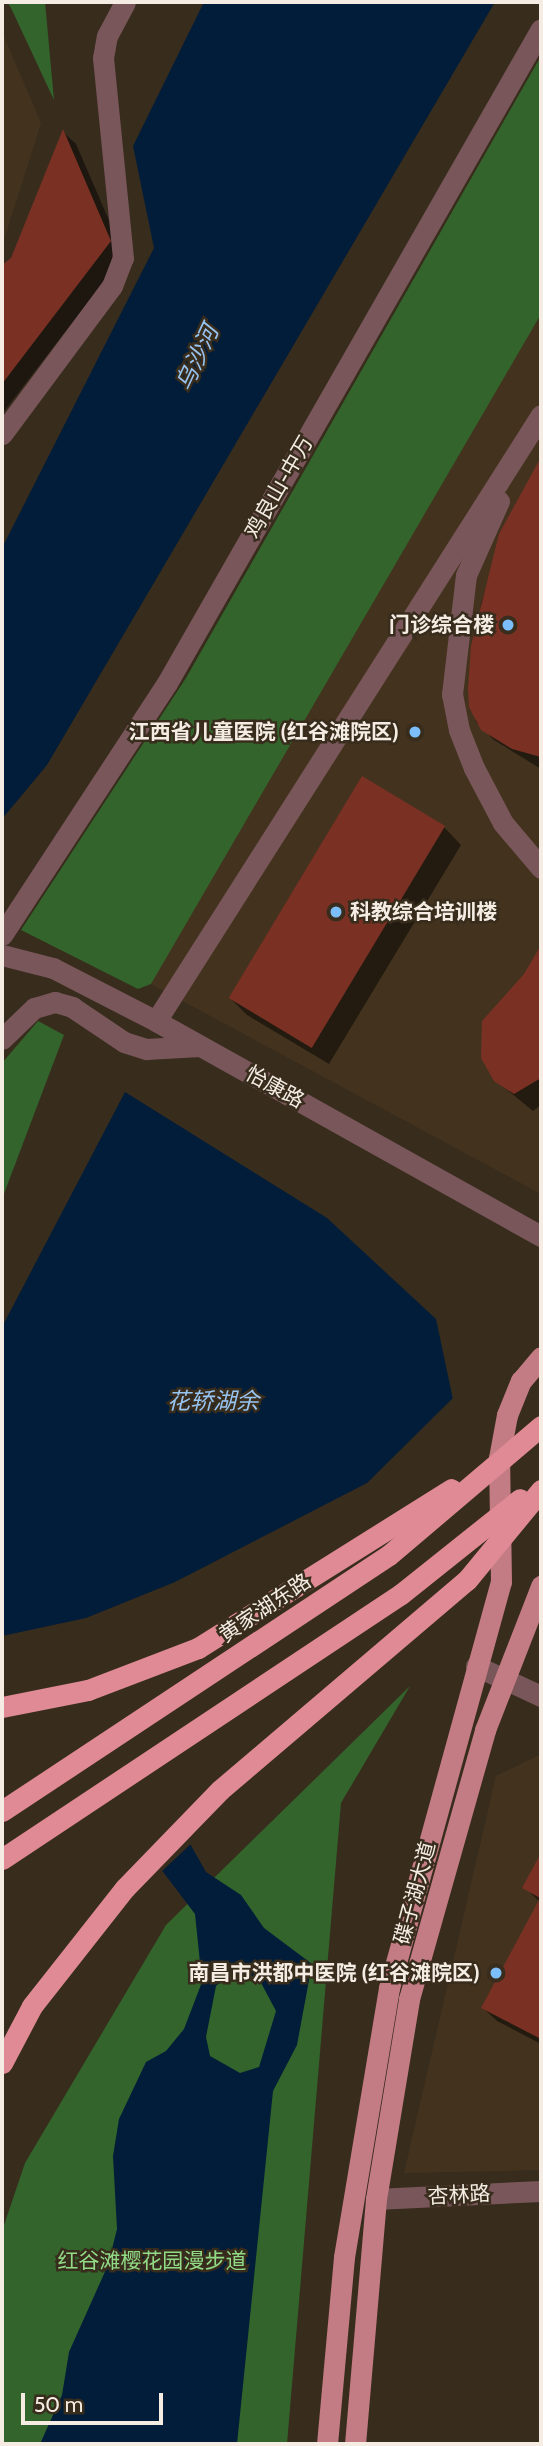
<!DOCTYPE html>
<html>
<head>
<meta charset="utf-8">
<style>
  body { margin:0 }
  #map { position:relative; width:543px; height:2446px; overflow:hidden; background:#382c1d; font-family:Cabin,"Noto Sans SC",sans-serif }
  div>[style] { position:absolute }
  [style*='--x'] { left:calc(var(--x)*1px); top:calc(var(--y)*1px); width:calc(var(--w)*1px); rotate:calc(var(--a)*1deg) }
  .built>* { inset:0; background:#43331e }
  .green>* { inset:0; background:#32642b }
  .water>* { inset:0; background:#011d39 }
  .pier>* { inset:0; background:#382c1d }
  .shadow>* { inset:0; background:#0007 }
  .building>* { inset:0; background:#7a3124; transform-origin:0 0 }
  .minor>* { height:21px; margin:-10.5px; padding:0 10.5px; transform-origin:10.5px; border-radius:10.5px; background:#79565a }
  .major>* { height:21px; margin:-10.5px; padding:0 10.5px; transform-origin:10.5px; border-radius:10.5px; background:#c37b84 }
  .highway-bridge>* { height:21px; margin:-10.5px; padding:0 10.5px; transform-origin:10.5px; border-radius:10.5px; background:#df8a94 }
  .dots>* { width:19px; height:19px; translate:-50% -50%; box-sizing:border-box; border:4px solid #382c1d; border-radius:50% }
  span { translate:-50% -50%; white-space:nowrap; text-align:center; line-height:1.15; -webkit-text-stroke:5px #382c1d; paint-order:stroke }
  .street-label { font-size:21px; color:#f5ede3 }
  .poi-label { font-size:21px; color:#f5ede3; font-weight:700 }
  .right { translate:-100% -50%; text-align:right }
  .left { translate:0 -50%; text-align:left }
  .park-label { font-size:21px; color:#91da86 }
  .water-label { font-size:23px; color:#98c4f2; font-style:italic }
  .frame { position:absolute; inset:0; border:4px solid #f5ede3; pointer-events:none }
  .scale { position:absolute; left:21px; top:2393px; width:142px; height:32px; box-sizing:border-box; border:4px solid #f5ede3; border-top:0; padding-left:9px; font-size:21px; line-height:24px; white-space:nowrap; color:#f5ede3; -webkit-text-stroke:5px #382c1d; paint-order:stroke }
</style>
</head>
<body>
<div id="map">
  <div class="built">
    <div style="clip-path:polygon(2px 32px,41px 123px,2px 246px)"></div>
    <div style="clip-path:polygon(541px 290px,541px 1194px,151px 984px,425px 479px)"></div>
    <div style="clip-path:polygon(541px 1754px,541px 2170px,404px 2173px,496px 1776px)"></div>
  </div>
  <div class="green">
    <div style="clip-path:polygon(7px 2px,45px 2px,54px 100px,11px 8px)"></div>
    <div style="clip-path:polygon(541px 56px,541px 314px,151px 984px,138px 989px,21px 930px,186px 678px)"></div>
    <div style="clip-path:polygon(38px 1021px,64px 1035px,2px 1199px,2px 1063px)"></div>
    <div style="clip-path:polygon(410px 1686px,341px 1803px,287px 2444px,2px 2444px,2px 2231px,25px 2163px,166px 1925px)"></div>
  </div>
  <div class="water">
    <div style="clip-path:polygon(204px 2px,495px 2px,47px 765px,2px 819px,2px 548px,154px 248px,133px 146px)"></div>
    <div style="clip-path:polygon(evenodd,125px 1092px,327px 1218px,436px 1319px,462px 1442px,151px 1775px,206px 1872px,241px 1895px,264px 1928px,312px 1964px,297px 2045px,273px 2091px,237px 2444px,40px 2444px,62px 2395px,69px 2352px,108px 2265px,117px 2229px,113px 2156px,119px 2119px,146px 2062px,166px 2051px,184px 2029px,202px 1982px,195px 1914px,117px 1811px,2px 1939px,2px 1327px,125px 1092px,234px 1970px,259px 1979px,276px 2011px,259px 2067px,240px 2073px,210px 2056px,206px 2037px,216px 1986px,234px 1970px)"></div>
  </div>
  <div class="pier">
    <div style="clip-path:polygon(456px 1395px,465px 1444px,155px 1776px,193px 1842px,160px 1873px,116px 1816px,2px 1943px,2px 1636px,86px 1618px,175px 1582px,367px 1483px)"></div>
  </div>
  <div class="shadow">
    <div style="clip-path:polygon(63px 132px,76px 144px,124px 255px,2px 414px,2px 267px,12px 259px)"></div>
    <div style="clip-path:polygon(541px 462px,541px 769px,494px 740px,476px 722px,470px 688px,481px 604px,501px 534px)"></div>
    <div style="clip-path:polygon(444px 827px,461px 845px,329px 1064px,247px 1015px,229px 997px)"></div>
    <div style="clip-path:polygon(541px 948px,541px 1105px,533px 1111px,495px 1080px,526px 975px)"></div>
    <div style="clip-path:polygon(541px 1857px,541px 2044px,497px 2021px,483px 2008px,540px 1902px,525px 1888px)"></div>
  </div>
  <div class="building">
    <div style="clip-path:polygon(63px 129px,111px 241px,2px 384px,2px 265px,11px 258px)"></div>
    <div style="clip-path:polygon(541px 457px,541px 757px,512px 749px,481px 730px,469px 707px,468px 688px,471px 646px,499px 534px)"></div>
    <div style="left:362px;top:776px;width:97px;height:259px;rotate:31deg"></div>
    <div style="clip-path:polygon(541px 945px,541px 1078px,514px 1094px,494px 1081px,481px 1058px,482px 1021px,524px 974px)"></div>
    <div style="clip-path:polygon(541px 1853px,541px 2039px,481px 2008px,540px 1898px,522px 1888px)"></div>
  </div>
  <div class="minor">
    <div style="--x:2;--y:434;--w:184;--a:-53.4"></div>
    <div style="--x:112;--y:286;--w:30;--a:-69"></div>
    <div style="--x:123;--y:258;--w:201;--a:-95.7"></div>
    <div style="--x:103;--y:58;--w:22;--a:-80"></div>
    <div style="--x:107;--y:36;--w:38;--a:-62"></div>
    <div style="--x:499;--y:501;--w:81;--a:114"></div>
    <div style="--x:466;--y:575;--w:120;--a:96.7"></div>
    <div style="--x:452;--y:694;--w:37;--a:79"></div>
    <div style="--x:459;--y:730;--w:41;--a:68.5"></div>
    <div style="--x:474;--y:768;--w:62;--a:62.2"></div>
    <div style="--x:503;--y:823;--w:59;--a:49.8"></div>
    <div style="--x:2;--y:935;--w:301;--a:-56.8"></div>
    <div style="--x:167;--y:683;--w:753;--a:-60.24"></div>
    <div style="--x:2;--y:955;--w:53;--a:14.3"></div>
    <div style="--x:53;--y:968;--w:116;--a:27.2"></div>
    <div style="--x:156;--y:1021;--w:441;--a:29.2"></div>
    <div style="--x:156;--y:1021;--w:718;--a:-57.57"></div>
    <div style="--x:2;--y:1039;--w:45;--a:-44.1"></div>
    <div style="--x:34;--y:1008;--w:22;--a:-16"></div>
    <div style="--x:55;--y:1002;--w:18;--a:16"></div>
    <div style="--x:72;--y:1007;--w:63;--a:33.9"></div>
    <div style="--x:124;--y:1042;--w:23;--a:18"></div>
    <div style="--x:146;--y:1049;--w:54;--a:-3.2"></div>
    <div style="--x:476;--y:1666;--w:72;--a:24.8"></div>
    <div style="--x:376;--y:2199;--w:165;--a:-2.8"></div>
  </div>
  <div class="major">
    <div style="--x:327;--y:2444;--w:188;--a:-84.8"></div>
    <div style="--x:344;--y:2257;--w:273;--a:-80.5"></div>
    <div style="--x:389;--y:1988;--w:421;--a:-74.6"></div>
    <div style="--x:501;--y:1582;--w:124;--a:-90.9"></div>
    <div style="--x:499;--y:1458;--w:44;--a:-79.5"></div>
    <div style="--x:507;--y:1415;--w:37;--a:-68"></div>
    <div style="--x:521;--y:1381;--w:31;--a:-50"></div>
    <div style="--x:355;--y:2444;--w:246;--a:-85.1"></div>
    <div style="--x:376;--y:2199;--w:203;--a:-80.6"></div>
    <div style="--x:409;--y:1999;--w:280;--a:-74.2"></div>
    <div style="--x:485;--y:1730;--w:155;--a:-68.7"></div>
  </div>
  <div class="highway-bridge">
    <div style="--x:2;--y:1707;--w:88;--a:-11.2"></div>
    <div style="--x:88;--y:1690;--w:118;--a:-20.9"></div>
    <div style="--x:198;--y:1648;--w:299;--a:-32.1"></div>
    <div style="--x:2;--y:1811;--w:464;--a:-33.5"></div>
    <div style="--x:389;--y:1555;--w:199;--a:-40.3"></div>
    <div style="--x:2;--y:1859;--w:479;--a:-33.6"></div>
    <div style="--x:401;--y:1594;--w:152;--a:-38.6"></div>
    <div style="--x:2;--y:2063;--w:64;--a:-62.2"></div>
    <div style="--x:32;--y:2006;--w:150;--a:-51.8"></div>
    <div style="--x:125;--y:1888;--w:136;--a:-45.9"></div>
    <div style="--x:220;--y:1790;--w:324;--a:-40.4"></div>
    <div style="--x:467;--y:1580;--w:117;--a:-50.6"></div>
  </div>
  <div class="dots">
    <div style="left:508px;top:625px;background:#7cbef9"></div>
    <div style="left:415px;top:732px;background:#7cbef9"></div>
    <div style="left:336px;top:912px;background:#7cbef9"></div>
    <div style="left:496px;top:1973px;background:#7cbef9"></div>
  </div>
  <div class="street-label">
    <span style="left:279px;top:487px;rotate:-60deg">鸡良山-中万</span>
    <span style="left:275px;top:1087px;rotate:29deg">怡康路</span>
    <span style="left:265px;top:1608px;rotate:-34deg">黄家湖东路</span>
    <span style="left:415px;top:1893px;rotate:-75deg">碟子湖大道</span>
    <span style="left:459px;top:2195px;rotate:-3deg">杏林路</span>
  </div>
  <div class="poi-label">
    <span class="right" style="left:494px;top:625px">门诊综合楼</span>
    <span class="right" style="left:399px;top:732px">江西省儿童医院 (红谷滩院区)</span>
    <span class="left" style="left:350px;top:912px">科教综合培训楼</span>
    <span class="right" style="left:480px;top:1973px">南昌市洪都中医院 (红谷滩院区)</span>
  </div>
  <div class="park-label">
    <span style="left:152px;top:2261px">红谷滩樱花园漫步道</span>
  </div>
  <div class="water-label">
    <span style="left:197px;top:358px;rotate:-65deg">乌沙河</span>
    <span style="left:213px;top:1401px">花轿湖余</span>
  </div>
  <div class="frame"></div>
  <div class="scale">50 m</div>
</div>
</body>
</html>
